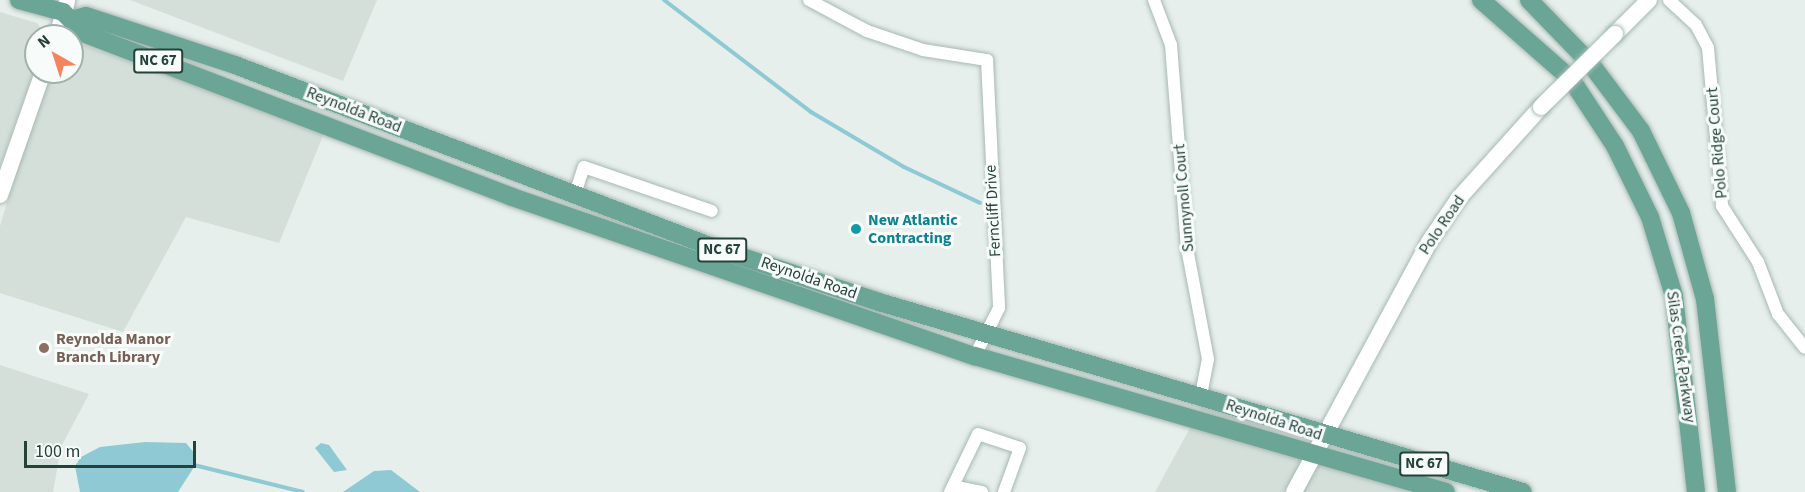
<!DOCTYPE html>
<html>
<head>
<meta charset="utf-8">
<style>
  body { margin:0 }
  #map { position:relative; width:1805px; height:492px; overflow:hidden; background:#e6efeb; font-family:"Source Sans 3",sans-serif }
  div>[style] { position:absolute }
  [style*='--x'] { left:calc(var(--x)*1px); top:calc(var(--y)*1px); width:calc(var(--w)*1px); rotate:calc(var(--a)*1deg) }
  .built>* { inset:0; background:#d4dfda }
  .water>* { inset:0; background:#8ec9d4 }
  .stream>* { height:4px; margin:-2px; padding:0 2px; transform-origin:2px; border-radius:2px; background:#8ec9d4 }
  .roads { filter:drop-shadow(0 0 2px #a8b8b2) drop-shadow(0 0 2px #a8b8b2) }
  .street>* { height:12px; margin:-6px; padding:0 6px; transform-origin:6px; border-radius:6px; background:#fff }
  .secondary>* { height:16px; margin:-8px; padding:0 8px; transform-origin:8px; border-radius:8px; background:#fff }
  .primary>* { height:18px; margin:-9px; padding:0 9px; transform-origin:9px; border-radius:9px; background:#6aa596 }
  .bridges { filter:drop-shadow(0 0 2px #a4bbb3) drop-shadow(0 0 2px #a4bbb3) }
  .secondary-bridge>* { height:16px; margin:-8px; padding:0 8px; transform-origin:8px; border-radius:8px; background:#fff }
  .dots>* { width:16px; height:16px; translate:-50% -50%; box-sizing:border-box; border:3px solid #f7fbf9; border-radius:50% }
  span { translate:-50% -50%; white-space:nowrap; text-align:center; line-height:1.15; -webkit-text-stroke:6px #f7fbf9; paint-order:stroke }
  .shield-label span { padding:2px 4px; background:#f7fbf9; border:2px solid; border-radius:4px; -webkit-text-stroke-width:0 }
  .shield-label { font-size:15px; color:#24423a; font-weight:700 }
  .street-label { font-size:16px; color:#24423a }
  .culture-label { font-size:16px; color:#0d838f; font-weight:700 }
  .left { translate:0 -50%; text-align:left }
  .education-label { font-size:16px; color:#785e54; font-weight:700 }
  .north { position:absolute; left:24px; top:24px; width:60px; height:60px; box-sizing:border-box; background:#f7fbf9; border:2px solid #a3b1ad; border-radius:50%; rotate:321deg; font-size:16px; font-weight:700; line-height:24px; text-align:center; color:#24423a }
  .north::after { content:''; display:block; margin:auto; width:21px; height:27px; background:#f4845f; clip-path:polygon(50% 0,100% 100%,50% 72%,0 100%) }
  .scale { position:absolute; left:24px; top:441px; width:172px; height:27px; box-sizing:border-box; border:3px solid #24423a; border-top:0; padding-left:8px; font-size:18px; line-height:21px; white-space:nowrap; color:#24423a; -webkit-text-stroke:4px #f7fbf9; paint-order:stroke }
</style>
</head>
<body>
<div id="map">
  <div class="built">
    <div style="clip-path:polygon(130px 0,377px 0,343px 81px)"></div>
    <div style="clip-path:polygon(0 12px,37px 23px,46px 36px,36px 36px,36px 66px,0 166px)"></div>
    <div style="clip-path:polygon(72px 41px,325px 131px,279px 243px,186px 217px,123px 332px,0 293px,0 226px,46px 72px,72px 72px)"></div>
    <div style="clip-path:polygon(0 365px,89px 394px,61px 447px,53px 492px,0 492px)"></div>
    <div style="clip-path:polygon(1202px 406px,1239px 413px,1315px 452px,1446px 492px,1155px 492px)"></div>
  </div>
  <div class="water">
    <div style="clip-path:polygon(145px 442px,186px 443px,195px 454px,196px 464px,178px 492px,80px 492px,75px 466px,81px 457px,100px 447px)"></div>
    <div style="clip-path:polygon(321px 443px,329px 445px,347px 470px,334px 472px,315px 448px)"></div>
    <div style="clip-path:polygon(391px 470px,420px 492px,343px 492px,374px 471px)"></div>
  </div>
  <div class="stream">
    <div style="--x:664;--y:0;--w:185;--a:37.3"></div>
    <div style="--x:811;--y:112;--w:108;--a:30.6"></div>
    <div style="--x:904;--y:167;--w:84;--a:25.3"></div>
    <div style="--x:194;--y:465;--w:112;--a:13.9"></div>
  </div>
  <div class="roads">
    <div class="street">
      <div style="--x:809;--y:0;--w:66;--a:28.1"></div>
      <div style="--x:867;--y:31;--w:59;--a:18.7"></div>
      <div style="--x:923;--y:50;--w:65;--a:8.9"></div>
      <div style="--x:987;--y:60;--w:248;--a:87.2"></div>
      <div style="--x:999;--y:308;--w:54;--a:116.6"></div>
      <div style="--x:1154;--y:0;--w:48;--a:69.3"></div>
      <div style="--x:1171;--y:45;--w:204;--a:85.5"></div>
      <div style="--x:1187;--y:248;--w:113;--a:79.3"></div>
      <div style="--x:1208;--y:359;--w:38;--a:101"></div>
      <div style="--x:1669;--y:0;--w:37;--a:43"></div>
      <div style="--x:1696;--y:25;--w:26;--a:62"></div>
      <div style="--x:1708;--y:48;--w:159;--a:84.9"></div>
      <div style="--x:1722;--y:206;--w:67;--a:57.3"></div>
      <div style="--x:1758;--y:262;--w:56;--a:69"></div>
      <div style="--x:1778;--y:314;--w:43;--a:51.5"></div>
      <div style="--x:575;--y:194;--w:28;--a:-72"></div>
      <div style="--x:584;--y:167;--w:135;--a:19"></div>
      <div style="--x:953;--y:486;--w:30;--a:12"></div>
      <div style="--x:950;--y:492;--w:64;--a:-64.2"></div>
      <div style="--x:978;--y:434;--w:44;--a:18.4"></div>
      <div style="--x:1020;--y:448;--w:47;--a:110"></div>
    </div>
    <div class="secondary">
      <div style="--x:1615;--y:34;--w:48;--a:-45"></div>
      <div style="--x:57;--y:36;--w:37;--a:-74"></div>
      <div style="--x:0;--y:195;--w:130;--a:-70.7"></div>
      <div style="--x:1294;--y:492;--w:284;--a:-61.6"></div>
      <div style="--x:1429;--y:242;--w:53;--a:-55.7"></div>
      <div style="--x:1459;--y:198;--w:122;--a:-48"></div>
    </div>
    <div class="primary">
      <div style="--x:19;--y:0;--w:46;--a:15.3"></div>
      <div style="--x:63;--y:12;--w:29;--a:46"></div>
      <div style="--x:83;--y:33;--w:459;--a:20.9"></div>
      <div style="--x:512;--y:197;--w:490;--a:19"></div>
      <div style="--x:975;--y:356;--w:490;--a:16.1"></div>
      <div style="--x:1481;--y:0;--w:120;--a:41.3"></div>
      <div style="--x:1571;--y:79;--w:80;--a:56.7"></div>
      <div style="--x:1615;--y:146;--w:79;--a:63.8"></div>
      <div style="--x:1650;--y:217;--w:83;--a:73.1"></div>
      <div style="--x:1674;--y:296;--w:197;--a:83.6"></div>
      <div style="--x:1529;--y:0;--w:88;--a:45.9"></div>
      <div style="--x:1590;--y:63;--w:85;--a:53.1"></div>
      <div style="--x:1641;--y:131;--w:91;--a:64"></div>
      <div style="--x:1681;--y:213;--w:89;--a:74.4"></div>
      <div style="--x:1705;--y:299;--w:194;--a:83.5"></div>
      <div style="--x:75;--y:19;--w:11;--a:-15"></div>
      <div style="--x:86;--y:16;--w:157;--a:18.2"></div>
      <div style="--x:235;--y:65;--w:514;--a:20.87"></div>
      <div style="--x:715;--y:248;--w:173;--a:18.2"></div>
      <div style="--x:879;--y:302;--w:671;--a:16.44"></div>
    </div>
  </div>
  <div class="bridges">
    <div class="secondary-bridge">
      <div style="--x:1541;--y:107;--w:104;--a:-44.6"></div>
    </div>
  </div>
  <div class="dots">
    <div style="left:856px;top:229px;background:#0f9aa8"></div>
    <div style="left:44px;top:348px;background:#8d6e63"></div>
  </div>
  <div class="shield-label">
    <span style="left:158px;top:61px">NC 67</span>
    <span style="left:722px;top:250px">NC 67</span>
    <span style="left:1424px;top:464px">NC 67</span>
  </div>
  <div class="street-label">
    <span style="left:354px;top:110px;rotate:21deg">Reynolda Road</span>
    <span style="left:1717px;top:143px;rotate:-95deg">Polo Ridge Court</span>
    <span style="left:1184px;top:198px;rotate:-95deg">Sunnynoll Court</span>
    <span style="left:993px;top:211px;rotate:-93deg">Ferncliff Drive</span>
    <span style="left:1442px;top:225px;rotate:-56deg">Polo Road</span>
    <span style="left:809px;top:278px;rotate:19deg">Reynolda Road</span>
    <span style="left:1681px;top:357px;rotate:82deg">Silas Creek Parkway</span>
    <span style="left:1274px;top:420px;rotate:18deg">Reynolda Road</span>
  </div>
  <div class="culture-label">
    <span class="left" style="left:868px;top:229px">New Atlantic<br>Contracting</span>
  </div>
  <div class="education-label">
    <span class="left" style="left:56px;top:348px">Reynolda Manor<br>Branch Library</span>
  </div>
  <div class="north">N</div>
  <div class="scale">100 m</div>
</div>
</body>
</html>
